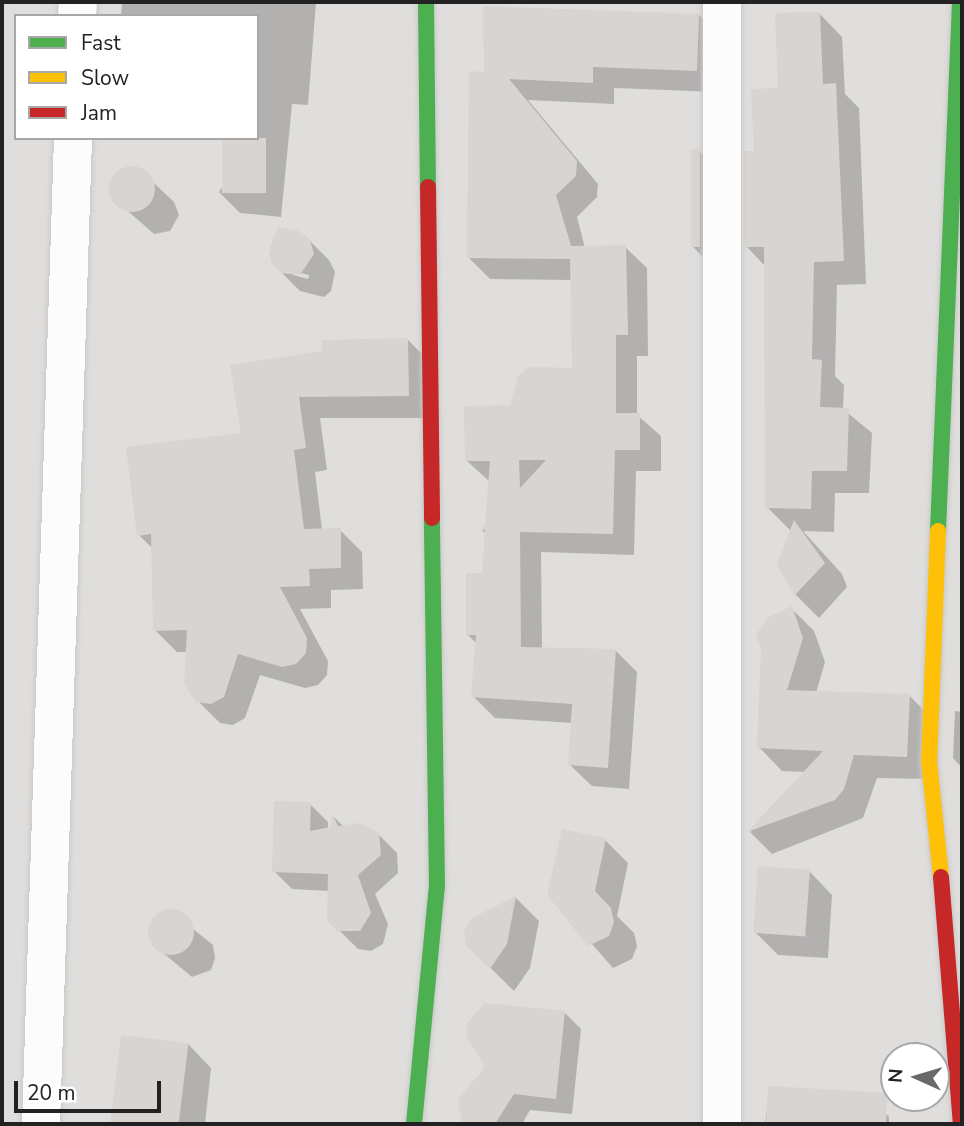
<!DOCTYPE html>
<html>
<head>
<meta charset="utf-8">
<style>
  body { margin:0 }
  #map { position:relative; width:964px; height:1126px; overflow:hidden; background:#f0eeeb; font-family:"Nunito Sans",sans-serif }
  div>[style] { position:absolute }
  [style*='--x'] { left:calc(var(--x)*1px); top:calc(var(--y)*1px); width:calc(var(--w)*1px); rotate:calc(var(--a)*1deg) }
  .residential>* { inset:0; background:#dfdedc }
  .shadow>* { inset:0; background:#0003 }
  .building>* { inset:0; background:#d7d4d2; transform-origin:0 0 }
  .round { border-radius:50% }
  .roads { filter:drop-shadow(0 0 2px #c9c8c7) drop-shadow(0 0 2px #c9c8c7) }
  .street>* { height:38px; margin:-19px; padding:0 19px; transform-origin:19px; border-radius:19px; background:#fdfcfc }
  .fast>* { height:16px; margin:-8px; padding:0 8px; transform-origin:8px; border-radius:8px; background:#4caf50 }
  .slow>* { height:16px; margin:-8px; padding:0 8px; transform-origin:8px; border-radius:8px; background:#ffc107 }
  .jam>* { height:16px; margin:-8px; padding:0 8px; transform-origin:8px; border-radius:8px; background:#c62828 }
  span { translate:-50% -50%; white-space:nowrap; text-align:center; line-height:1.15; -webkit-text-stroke:5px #fff; paint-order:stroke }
  .frame { position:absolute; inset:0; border:4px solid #222; pointer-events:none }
  .legend { position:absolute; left:14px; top:14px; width:245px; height:126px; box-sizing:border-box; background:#fff; border:2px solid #a7a7a7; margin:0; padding:9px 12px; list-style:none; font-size:21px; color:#222 }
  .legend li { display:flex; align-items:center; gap:14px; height:35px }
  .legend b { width:35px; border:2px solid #a7a7a7 }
  .north { position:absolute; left:880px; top:1042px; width:70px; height:70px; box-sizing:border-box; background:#fff; border:2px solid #a7a7a7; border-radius:50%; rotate:274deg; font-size:19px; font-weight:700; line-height:28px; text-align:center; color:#222 }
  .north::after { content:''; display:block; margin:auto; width:24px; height:32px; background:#6a6968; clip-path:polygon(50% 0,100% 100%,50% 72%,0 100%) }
  .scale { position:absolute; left:14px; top:1081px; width:147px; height:32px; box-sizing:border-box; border:4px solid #222; border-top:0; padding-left:9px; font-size:21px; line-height:24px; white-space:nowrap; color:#222; -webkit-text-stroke:5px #fff; paint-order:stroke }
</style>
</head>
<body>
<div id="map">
  <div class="residential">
    <div style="clip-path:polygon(evenodd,2px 2px,962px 2px,962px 1124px,2px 1124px,2px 2px,16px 16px,257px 16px,257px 138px,16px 138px,16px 16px,2px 2px,894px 1056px,936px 1056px,936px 1098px,894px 1098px,894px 1056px)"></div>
  </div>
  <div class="shadow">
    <div style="clip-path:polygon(122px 2px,316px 2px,308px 105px,292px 104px,281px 217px,240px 213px,219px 192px,257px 138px,257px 16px,121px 16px)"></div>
    <div style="clip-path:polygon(819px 13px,842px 37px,845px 94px,859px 108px,866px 284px,837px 285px,835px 376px,844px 385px,843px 409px,872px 433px,869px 493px,835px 493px,834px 532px,803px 531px,842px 574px,847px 587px,819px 618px,796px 595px,779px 563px,791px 531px,767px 507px,766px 267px,746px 246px,756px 153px,780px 90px)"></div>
    <div style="clip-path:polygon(699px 15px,720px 37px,718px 92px,614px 88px,614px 104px,528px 100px,598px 184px,597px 197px,577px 217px,585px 248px,625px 247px,647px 268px,648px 356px,637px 356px,637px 415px,661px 436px,661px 471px,636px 471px,634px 555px,541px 552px,542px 649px,616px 651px,637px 672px,629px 789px,592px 786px,570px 765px,573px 723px,495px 718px,473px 696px,477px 644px,468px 635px,483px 574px,486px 534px,482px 530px,487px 525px,490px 482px,467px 461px,511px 407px,574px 369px,572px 280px,490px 279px,469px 258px,486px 74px)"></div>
    <div style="clip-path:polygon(699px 151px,723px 174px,715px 269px,692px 246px)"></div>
    <div style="clip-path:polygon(125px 169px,139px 169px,174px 202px,179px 215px,170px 231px,154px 234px,113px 198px,111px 184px)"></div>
    <div style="clip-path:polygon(evenodd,279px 229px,305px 236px,329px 260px,335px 272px,331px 291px,324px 297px,300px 291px,276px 267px,270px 255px,279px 229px,293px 271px,309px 275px,308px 279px,293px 275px,293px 271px)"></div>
    <div style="clip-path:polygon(408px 340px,430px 362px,430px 418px,320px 418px,327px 470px,315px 472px,322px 530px,340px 530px,362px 552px,363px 589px,331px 590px,331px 608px,300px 609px,328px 661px,327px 675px,318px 685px,305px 688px,260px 675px,245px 718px,233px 725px,220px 723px,198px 701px,188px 652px,177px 652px,155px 630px,153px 549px,139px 535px,243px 434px,232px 366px)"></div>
    <div style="clip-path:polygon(791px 608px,814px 631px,825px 662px,816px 693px,909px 695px,932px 719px,930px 779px,877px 778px,863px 818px,772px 854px,750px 832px,806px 772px,782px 771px,759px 747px)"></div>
    <div style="clip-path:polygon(955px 711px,962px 712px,962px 768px,953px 758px)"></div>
    <div style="clip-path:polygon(310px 804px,328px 822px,328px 830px,333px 829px,334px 817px,344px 827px,378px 834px,397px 853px,398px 873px,375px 894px,388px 924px,383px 944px,371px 951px,358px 949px,339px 930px,329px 891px,292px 889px,274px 871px)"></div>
    <div style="clip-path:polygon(605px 840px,628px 863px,617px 916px,634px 933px,637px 946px,632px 959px,613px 968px,549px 895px)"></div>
    <div style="clip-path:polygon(809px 871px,832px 895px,828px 958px,778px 955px,755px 932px)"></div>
    <div style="clip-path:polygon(516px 898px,539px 921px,530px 968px,514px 991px,467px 945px,474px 919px)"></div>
    <div style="clip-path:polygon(171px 911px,213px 945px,215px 958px,211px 970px,192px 977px,156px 947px,150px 927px,158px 915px)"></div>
    <div style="clip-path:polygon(564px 1012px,581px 1029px,572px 1114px,530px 1110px,522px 1124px,467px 1124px,461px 1114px)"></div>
    <div style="clip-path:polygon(122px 1037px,188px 1044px,211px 1068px,205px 1124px,112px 1124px)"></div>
    <div style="clip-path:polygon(770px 1088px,866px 1093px,889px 1117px,889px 1124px,765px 1124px)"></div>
  </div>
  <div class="building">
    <div style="clip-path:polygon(evenodd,483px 6px,699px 14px,697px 71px,593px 67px,593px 83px,509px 79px,577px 161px,576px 176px,556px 195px,571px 246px,626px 245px,628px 335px,616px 335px,616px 413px,640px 413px,640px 450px,615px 450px,613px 534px,520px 532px,521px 647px,616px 649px,608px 768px,568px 765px,572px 704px,471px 697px,476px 635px,466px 635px,466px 573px,482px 573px,485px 530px,480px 530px,485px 525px,490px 461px,465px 461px,464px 406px,510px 405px,518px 376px,529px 367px,572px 368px,570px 259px,467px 258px,469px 71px,484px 72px,483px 6px,519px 460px,546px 460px,520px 488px,519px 460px)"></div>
    <div style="clip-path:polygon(820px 12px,823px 84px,836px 83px,844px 261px,814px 262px,812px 359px,822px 360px,820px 407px,849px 408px,847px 471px,812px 471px,811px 509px,765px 508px,764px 247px,744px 247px,744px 151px,754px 151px,751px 89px,778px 88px,775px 13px)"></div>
    <div style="left:222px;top:138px;width:44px;height:55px"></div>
    <div style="left:691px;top:149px;width:9px;height:98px"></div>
    <div class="round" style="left:109px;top:166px;width:46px;height:46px"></div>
    <div style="clip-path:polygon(278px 227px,299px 231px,310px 240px,314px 254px,300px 275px,281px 273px,271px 262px,270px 247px)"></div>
    <div style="clip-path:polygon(408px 338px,409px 396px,299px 397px,306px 448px,294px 450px,304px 529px,341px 528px,341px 568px,309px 569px,310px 586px,280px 587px,307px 638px,306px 653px,296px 664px,282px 667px,238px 654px,224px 697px,211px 704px,196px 702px,184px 684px,187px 630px,153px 631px,151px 534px,137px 536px,126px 447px,241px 433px,230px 365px,322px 351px,322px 340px)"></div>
    <div style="clip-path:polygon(794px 520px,825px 563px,794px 596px,777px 564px)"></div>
    <div style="clip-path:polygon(792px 606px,803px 638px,787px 690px,910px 694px,907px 757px,854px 755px,844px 789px,835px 800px,747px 832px,823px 751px,757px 748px,761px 649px,756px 635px,767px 618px)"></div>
    <div style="clip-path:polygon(274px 801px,311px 802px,310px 831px,331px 827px,332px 813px,338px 826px,360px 823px,379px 833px,381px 855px,358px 875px,371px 913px,360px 931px,338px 931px,327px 921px,328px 874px,272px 872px)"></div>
    <div style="clip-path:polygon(562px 829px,606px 838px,595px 891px,611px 908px,614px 922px,609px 936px,588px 946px,547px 895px)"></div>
    <div style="left:758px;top:866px;width:52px;height:67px;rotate:4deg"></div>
    <div style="clip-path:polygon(516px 896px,507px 944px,490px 969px,466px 945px,464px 930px,472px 918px)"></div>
    <div class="round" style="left:148px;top:909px;width:46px;height:46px"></div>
    <div style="clip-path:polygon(485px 1003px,565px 1011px,556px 1099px,514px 1094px,495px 1124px,462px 1124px,458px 1099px,485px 1067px,467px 1037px,467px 1023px)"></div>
    <div style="left:121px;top:1035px;width:68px;height:90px;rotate:7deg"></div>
    <div style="clip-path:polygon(768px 1086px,887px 1093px,886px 1124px,766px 1124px)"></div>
  </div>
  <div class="roads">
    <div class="street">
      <div style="--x:77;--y:16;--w:14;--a:-86"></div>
      <div style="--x:41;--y:1124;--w:987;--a:-88.14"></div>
      <div style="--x:722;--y:1124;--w:1122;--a:-90"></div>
    </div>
    <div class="fast">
      <div style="--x:426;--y:2;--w:185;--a:89.4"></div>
      <div style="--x:938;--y:531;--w:529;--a:-87.62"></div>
      <div style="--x:414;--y:1124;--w:238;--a:-84.5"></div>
      <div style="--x:437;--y:887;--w:369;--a:-90.8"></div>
    </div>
    <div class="slow">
      <div style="--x:938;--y:531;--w:230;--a:92.2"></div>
      <div style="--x:929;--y:761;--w:117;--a:84.1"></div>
    </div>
    <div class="jam">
      <div style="--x:428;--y:187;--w:331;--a:89.3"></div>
      <div style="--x:941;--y:877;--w:248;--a:85.4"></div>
    </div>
  </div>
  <div class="frame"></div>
  <ul class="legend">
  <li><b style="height:9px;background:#4caf50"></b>Fast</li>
  <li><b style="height:9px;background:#ffc107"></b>Slow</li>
  <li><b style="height:9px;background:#c62828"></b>Jam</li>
  </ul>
  <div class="north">N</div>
  <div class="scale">20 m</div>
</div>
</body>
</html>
